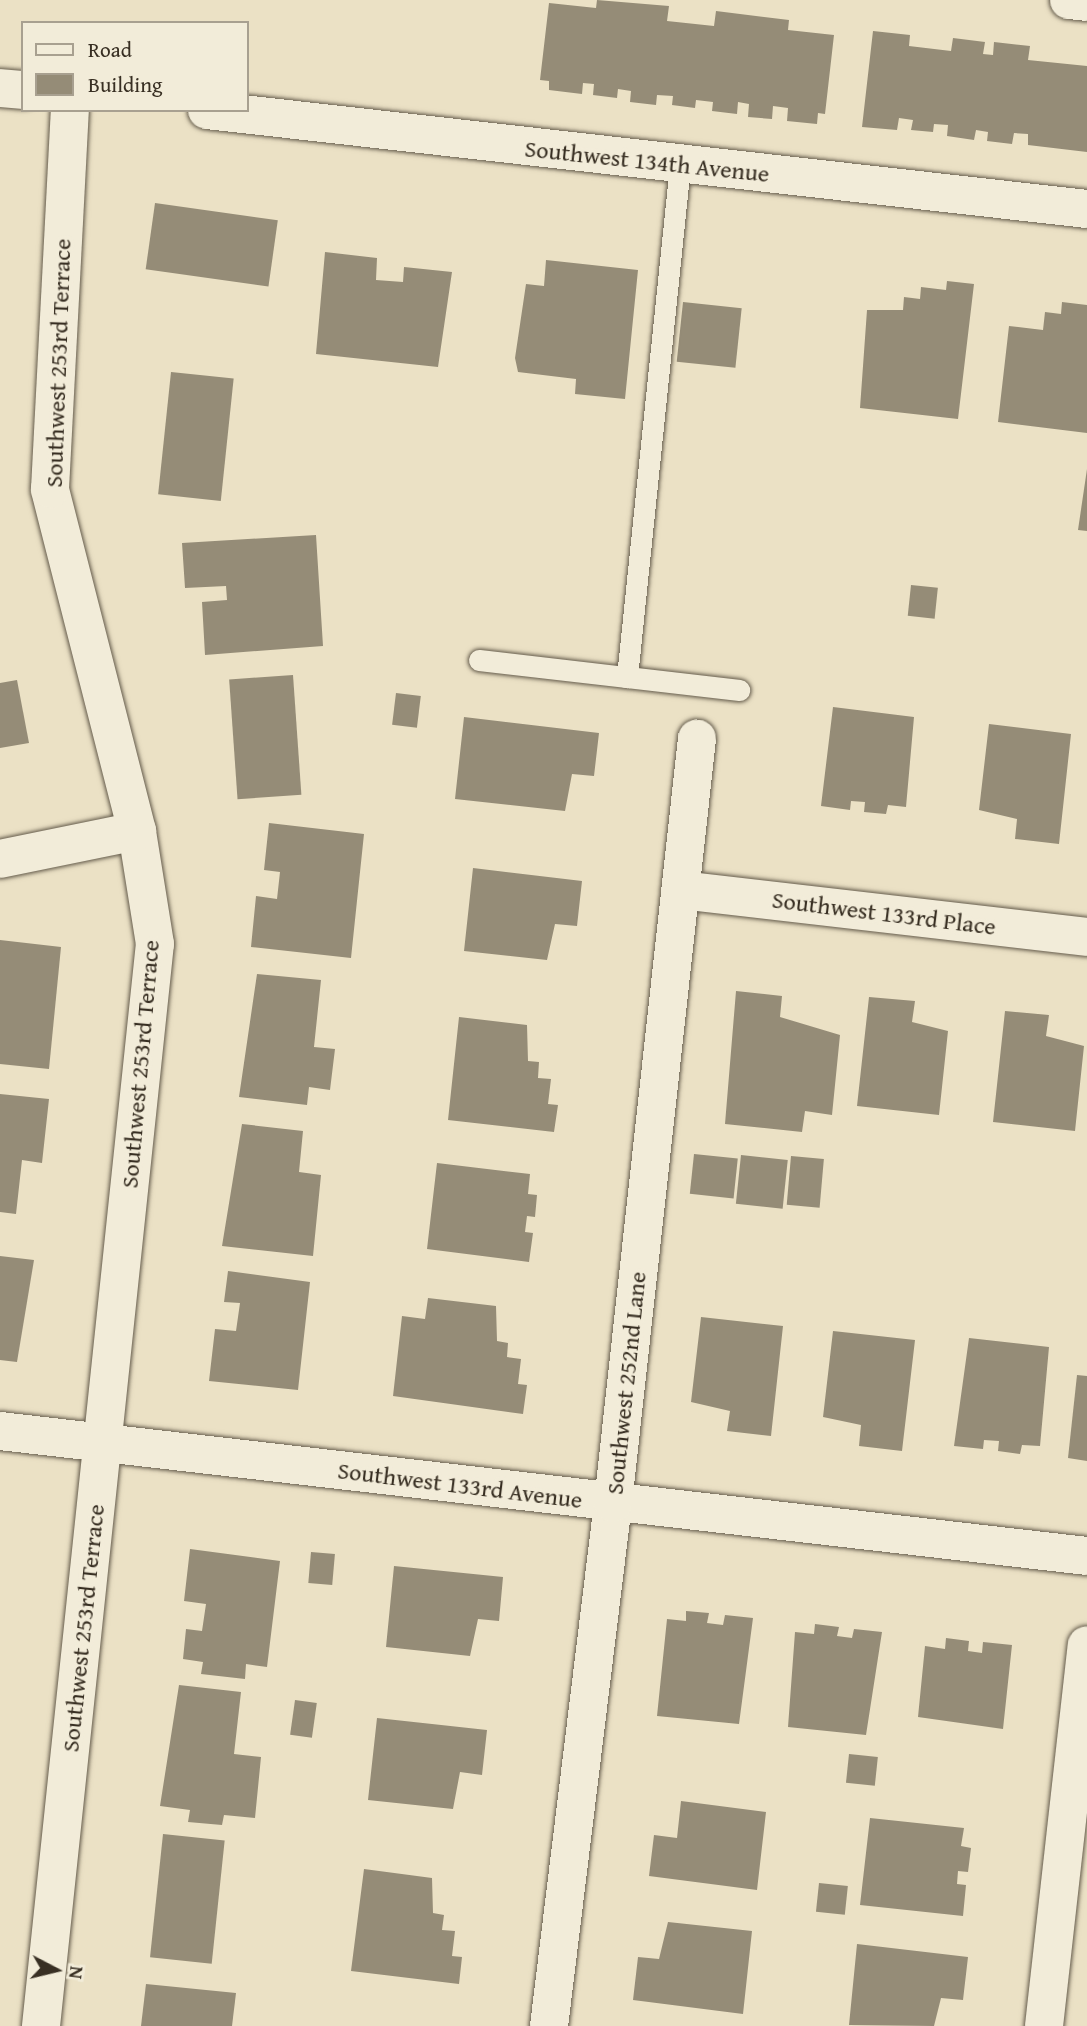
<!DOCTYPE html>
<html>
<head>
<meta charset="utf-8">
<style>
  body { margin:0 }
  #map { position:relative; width:1087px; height:2026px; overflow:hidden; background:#ebe1c5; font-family:"Gentium Book Plus",serif }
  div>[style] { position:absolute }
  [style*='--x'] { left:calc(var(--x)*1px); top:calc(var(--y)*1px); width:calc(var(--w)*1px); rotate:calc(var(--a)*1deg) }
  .building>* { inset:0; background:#958c77; transform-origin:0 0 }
  .roads { filter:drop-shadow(0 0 2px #655c4c) drop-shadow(0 0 2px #655c4c) }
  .lane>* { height:21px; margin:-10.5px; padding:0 10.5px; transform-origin:10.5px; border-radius:10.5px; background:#f2ecd9 }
  .street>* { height:38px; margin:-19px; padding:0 19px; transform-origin:19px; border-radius:19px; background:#f2ecd9 }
  .secondary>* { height:38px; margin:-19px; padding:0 19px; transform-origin:19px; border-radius:19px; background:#f2ecd9 }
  span { translate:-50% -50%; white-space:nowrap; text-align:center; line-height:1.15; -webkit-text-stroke:7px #f2ecd9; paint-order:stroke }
  .street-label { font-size:24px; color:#382f23 }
  .legend { position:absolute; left:21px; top:21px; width:228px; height:91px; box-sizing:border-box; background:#f2ecd9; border:2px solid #a8a090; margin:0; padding:9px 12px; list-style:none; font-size:21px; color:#382f23 }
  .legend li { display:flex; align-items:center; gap:14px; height:35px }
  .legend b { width:35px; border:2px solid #a8a090 }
  .north { position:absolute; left:21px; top:1935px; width:70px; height:70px; -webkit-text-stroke:5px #f2ecd9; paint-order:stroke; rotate:97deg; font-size:19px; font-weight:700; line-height:28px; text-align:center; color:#382f23 }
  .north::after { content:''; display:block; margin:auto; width:24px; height:32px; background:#382f23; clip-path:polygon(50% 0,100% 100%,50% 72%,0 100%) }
</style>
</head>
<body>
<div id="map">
  <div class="building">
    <div style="clip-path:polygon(597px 0,669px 6px,667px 21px,714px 26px,716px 11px,789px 20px,788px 30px,834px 35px,825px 114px,818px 113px,817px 124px,787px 121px,788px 108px,773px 106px,772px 119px,748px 117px,749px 104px,738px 102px,737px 114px,712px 111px,713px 102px,696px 100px,695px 108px,672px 105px,673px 96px,657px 95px,656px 105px,630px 102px,631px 91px,618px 89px,617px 98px,593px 95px,594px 84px,583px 83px,582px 94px,549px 90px,549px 81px,540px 80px,549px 3px,596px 8px)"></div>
    <div style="clip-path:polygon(873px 31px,910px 35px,909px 46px,951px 51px,953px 38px,985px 42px,983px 54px,993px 55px,994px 42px,1030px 46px,1028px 60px,1087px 66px,1087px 152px,1028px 145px,1028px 134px,1014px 133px,1012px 144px,987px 141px,988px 132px,976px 130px,974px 140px,947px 136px,948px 125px,934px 124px,933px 132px,911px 130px,913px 120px,899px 118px,897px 130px,862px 127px)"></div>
    <div style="left:155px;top:203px;width:124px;height:67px;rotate:8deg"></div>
    <div style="clip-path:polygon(325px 252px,377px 258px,376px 280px,403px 282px,404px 267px,452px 272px,438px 367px,316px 354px)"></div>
    <div style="clip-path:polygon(546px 260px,638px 270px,625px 399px,575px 394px,576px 379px,518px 372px,515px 358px,526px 284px,544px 286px)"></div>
    <div style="clip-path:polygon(947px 281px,974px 284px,958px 419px,860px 408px,867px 310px,903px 310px,904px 297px,920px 299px,921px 287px,946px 290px)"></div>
    <div style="left:683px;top:302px;width:59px;height:60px;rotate:6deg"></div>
    <div style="clip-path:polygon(1062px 302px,1087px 305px,1087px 433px,998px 422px,1009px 326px,1043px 330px,1045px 312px,1061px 314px)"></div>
    <div style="left:171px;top:372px;width:63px;height:123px;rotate:6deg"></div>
    <div style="clip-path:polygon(1087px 469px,1087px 531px,1078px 530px)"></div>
    <div style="clip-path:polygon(316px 535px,323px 646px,205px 655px,202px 602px,227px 600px,226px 586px,185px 588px,182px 543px)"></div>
    <div style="left:911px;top:585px;width:27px;height:31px;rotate:6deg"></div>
    <div style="left:293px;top:675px;width:120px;height:64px;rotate:86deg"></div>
    <div style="clip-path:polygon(17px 680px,29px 743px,0 748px,0 683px)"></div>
    <div style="left:396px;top:693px;width:25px;height:32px;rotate:7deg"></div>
    <div style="clip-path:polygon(833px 707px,914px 717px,906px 807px,888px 805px,886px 814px,864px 812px,865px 802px,851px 801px,850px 810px,821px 806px)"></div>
    <div style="clip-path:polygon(464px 717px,599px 733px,594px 776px,572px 774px,565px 811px,455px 799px)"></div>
    <div style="clip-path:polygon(989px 724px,1071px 734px,1059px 844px,1015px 839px,1017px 819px,979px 810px)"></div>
    <div style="clip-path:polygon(269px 823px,364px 834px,351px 958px,251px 947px,256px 896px,277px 899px,280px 872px,264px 870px)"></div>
    <div style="clip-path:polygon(473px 868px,582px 881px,577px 926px,555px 924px,547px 960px,464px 951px)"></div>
    <div style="clip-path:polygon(0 940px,61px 947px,49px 1069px,0 1064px)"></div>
    <div style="clip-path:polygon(257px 974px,321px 980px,314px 1047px,335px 1049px,330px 1090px,309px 1087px,307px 1105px,239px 1097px)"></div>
    <div style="clip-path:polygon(736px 991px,782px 996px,780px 1017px,840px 1035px,832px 1115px,805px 1111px,802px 1132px,725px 1124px)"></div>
    <div style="clip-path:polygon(869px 997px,915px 1001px,912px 1022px,948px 1031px,939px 1115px,857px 1106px)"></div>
    <div style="clip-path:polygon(1005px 1011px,1049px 1015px,1046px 1036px,1084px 1046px,1075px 1131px,993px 1122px)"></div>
    <div style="clip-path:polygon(459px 1017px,527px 1025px,528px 1061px,539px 1062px,538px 1078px,551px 1079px,548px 1104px,558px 1105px,554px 1132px,448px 1120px)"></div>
    <div style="clip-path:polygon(0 1094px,49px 1099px,42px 1163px,22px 1160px,16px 1214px,0 1212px)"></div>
    <div style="clip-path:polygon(242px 1124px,303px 1131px,299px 1172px,321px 1175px,313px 1256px,222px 1246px)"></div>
    <div style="left:694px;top:1154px;width:44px;height:40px;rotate:6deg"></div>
    <div style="left:741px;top:1155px;width:47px;height:49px;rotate:6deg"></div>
    <div style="left:791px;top:1156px;width:33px;height:49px;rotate:5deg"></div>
    <div style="clip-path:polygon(437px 1163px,530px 1174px,528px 1194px,537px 1195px,535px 1217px,527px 1216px,525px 1232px,533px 1233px,529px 1262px,427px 1249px)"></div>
    <div style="clip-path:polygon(0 1256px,34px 1260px,17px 1362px,0 1360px)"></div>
    <div style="clip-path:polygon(228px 1271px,310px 1282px,298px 1390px,209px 1381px,215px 1329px,236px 1331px,240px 1303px,224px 1302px)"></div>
    <div style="clip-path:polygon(428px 1298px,496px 1306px,497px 1341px,508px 1343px,507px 1357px,521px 1359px,518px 1384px,527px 1385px,523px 1414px,393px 1396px,402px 1316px,425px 1319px)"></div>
    <div style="clip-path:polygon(701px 1317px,783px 1326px,771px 1436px,727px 1431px,730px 1411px,691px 1402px)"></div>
    <div style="clip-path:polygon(833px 1331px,915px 1340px,902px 1451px,859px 1446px,861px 1425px,823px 1417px)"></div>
    <div style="clip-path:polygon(969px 1338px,1049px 1347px,1040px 1446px,1022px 1445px,1020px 1454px,998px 1451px,999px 1441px,984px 1440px,983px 1449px,954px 1446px)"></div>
    <div style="clip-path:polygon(1077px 1375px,1087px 1376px,1087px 1461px,1068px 1458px)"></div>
    <div style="clip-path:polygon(190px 1549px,280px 1561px,267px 1667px,246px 1664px,245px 1679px,201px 1674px,203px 1662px,183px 1659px,186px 1629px,202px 1631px,206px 1604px,184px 1601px)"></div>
    <div style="left:311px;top:1552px;width:24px;height:31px;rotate:5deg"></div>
    <div style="clip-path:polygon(394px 1566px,503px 1577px,499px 1621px,478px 1619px,470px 1656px,386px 1647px)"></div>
    <div style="clip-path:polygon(686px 1611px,709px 1613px,707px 1623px,723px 1625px,725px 1615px,753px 1618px,739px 1724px,657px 1716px,667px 1619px,686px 1621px)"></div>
    <div style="clip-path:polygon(815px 1624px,839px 1627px,837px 1636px,852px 1638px,854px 1629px,882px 1632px,866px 1735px,788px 1727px,795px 1632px,814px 1634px)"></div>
    <div style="clip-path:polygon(946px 1638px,969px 1641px,968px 1651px,982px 1653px,983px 1642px,1012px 1645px,1003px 1729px,918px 1717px,925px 1646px,945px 1649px)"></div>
    <div style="clip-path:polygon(179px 1685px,241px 1692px,234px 1754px,261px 1757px,255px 1818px,224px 1815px,222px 1825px,188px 1822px,190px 1810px,160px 1806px)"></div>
    <div style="left:295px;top:1700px;width:22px;height:35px;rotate:8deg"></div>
    <div style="clip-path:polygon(377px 1718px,487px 1730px,482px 1775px,460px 1772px,453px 1809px,368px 1800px)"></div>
    <div style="left:849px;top:1754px;width:29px;height:29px;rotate:6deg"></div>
    <div style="clip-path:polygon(681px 1801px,766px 1812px,757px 1890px,649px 1876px,654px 1835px,677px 1838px)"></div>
    <div style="clip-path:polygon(870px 1818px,964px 1828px,961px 1846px,971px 1848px,968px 1872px,958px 1871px,957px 1884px,966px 1885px,963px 1916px,860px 1905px)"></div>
    <div style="left:163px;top:1834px;width:62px;height:124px;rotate:6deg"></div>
    <div style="clip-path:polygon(364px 1869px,432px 1878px,433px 1913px,444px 1915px,442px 1930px,455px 1931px,452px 1956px,462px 1957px,459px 1984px,351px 1971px)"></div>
    <div style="left:819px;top:1883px;width:29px;height:29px;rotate:6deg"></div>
    <div style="clip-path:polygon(668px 1922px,752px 1931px,743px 2014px,633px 2000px,638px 1957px,659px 1959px)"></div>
    <div style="clip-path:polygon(857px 1944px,968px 1957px,963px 2000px,941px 1998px,934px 2026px,849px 2025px)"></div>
    <div style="clip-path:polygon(146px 1984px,236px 1993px,232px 2026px,141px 2026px)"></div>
  </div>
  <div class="roads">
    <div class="lane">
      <div style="--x:680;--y:165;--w:515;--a:95.91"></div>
      <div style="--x:627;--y:677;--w:113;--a:6.6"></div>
      <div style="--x:479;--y:660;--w:149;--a:6.6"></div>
    </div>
    <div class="street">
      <div style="--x:1069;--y:0;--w:18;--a:6"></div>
      <div style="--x:0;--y:859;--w:140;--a:-11.6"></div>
      <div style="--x:681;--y:890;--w:409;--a:6.6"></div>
      <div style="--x:0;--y:1431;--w:1094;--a:6.56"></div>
      <div style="--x:41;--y:2026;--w:1088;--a:-83.99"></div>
      <div style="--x:155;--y:944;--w:114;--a:-99.1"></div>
      <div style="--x:137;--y:831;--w:353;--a:-104.3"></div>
      <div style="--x:50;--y:489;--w:380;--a:-87"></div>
      <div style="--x:549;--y:2026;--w:527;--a:-83.02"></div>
      <div style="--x:613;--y:1503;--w:769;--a:-83.73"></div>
      <div style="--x:1044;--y:2026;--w:383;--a:-83.6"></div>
    </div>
    <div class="secondary">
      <div style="--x:0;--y:88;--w:23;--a:5"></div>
      <div style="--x:207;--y:110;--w:886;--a:6.42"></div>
    </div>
  </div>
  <div class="street-label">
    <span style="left:647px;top:161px;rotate:6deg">Southwest 134th Avenue</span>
    <span style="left:58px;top:363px;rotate:-88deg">Southwest 253rd Terrace</span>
    <span style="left:884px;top:913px;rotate:7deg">Southwest 133rd Place</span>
    <span style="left:140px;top:1064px;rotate:-85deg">Southwest 253rd Terrace</span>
    <span style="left:626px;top:1383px;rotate:-84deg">Southwest 252nd Lane</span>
    <span style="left:460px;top:1485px;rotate:7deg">Southwest 133rd Avenue</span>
    <span style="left:83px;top:1628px;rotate:-84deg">Southwest 253rd Terrace</span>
  </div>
  <ul class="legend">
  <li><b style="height:9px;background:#f2ecd9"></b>Road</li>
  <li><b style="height:19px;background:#958c77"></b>Building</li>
  </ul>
  <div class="north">N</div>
</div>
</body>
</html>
